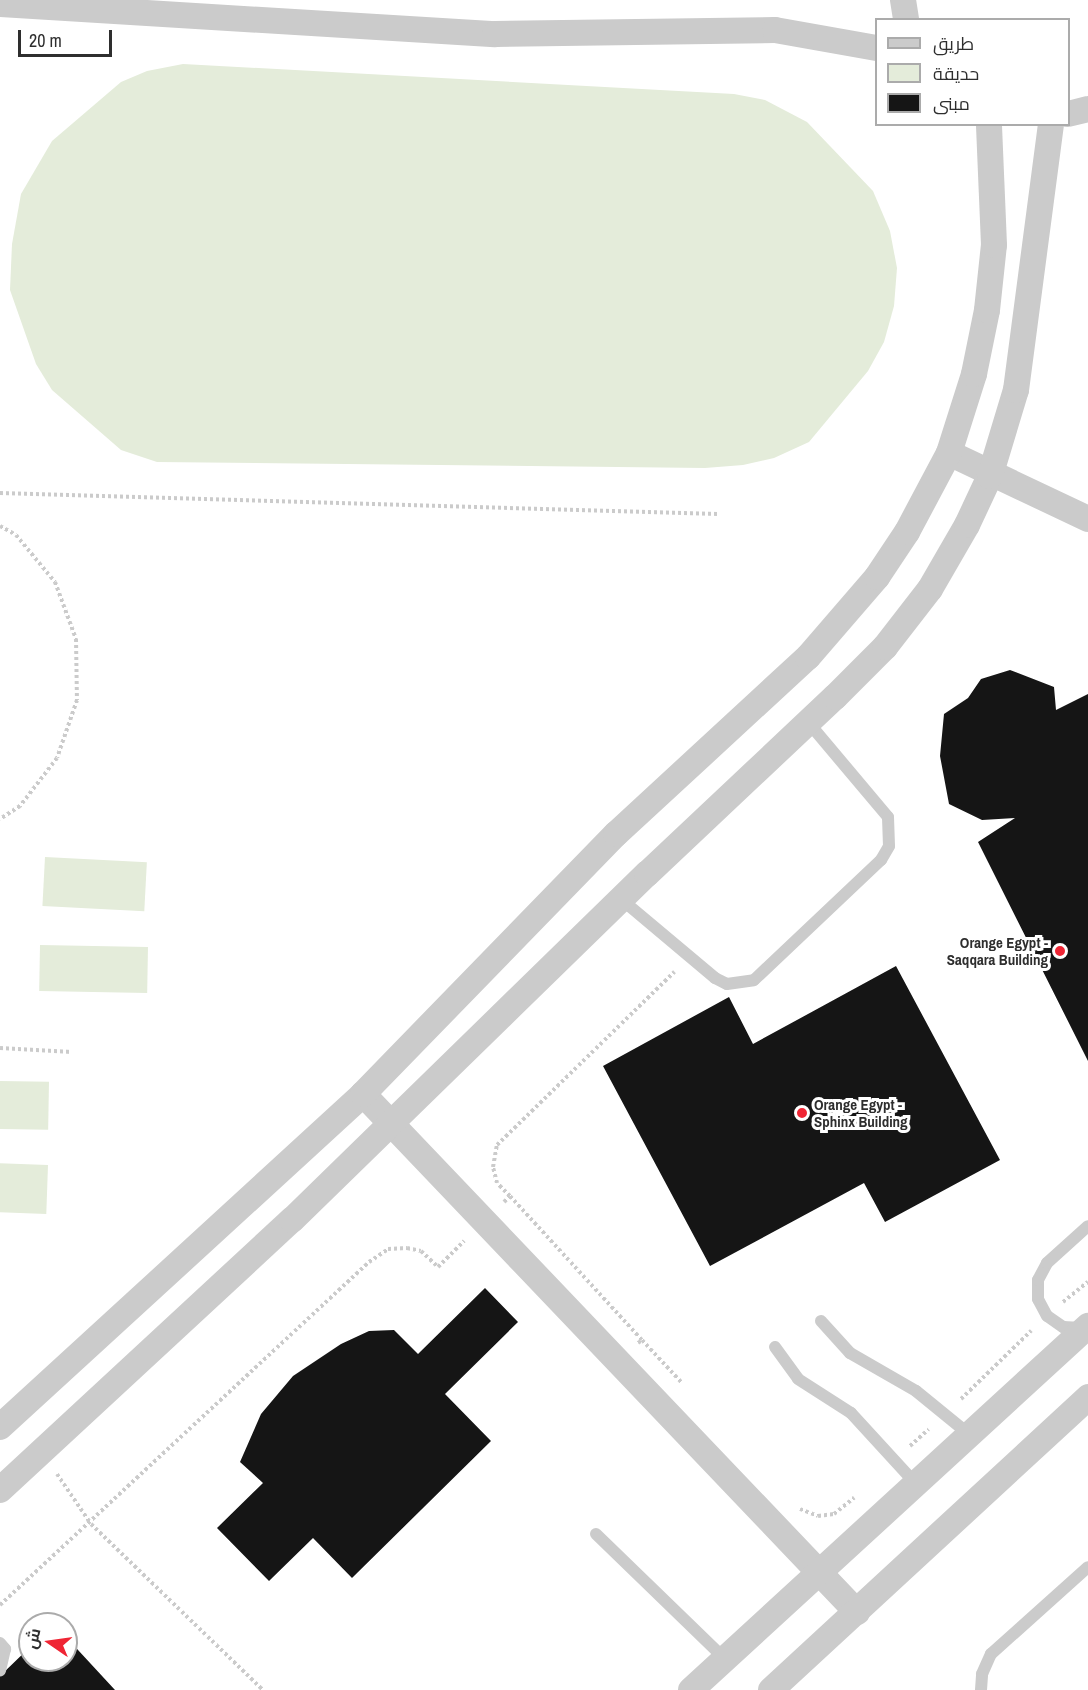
<!DOCTYPE html>
<html>
<head>
<meta charset="utf-8">
<style>
  body { margin:0 }
  #map { position:relative; width:1088px; height:1690px; overflow:hidden; background:#fff; font-family:"Archivo Narrow",Cairo,sans-serif }
  div>[style] { position:absolute }
  [style*='--x'] { left:calc(var(--x)*1px); top:calc(var(--y)*1px); width:calc(var(--w)*1px); rotate:calc(var(--a)*1deg) }
  .green>* { inset:0; background:#e4ecda; transform-origin:0 0 }
  .building>* { inset:0; background:#151515 }
  .path>* { height:4px; margin-top:-2px; transform-origin:0; background:repeating-linear-gradient(90deg,#cbcbcb 0 3px,transparent 0 6px) }
  .service>* { height:12px; margin:-6px; padding:0 6px; transform-origin:6px; border-radius:6px; background:#cbcbcb }
  .minor>* { height:26px; margin:-13px; padding:0 13px; transform-origin:13px; border-radius:13px; background:#cbcbcb }
  .dots>* { width:16px; height:16px; translate:-50% -50%; box-sizing:border-box; border:3px solid #fff; border-radius:50% }
  span { translate:-50% -50%; white-space:nowrap; text-align:center; line-height:1.15; -webkit-text-stroke:6px #fff; paint-order:stroke }
  .poi-label { font-size:15px; color:#2e2e2e; font-weight:700 }
  .right { translate:-100% -50%; text-align:right }
  .left { translate:0 -50%; text-align:left }
  .legend { position:absolute; left:875px; top:18px; width:195px; height:108px; box-sizing:border-box; background:#fff; border:2px solid #ababab; margin:0; padding:8px 10px; list-style:none; font-size:18px; color:#2e2e2e }
  .legend li { display:flex; align-items:center; gap:12px; height:30px }
  .legend b { width:30px; border:2px solid #ababab }
  .north { position:absolute; left:18px; top:1612px; width:60px; height:60px; box-sizing:border-box; background:#fff; border:2px solid #ababab; border-radius:50%; rotate:283deg; font-size:16px; font-weight:700; line-height:24px; text-align:center; color:#2e2e2e }
  .north::after { content:''; display:block; margin:auto; width:21px; height:27px; background:#ef2534; clip-path:polygon(50% 0,100% 100%,50% 72%,0 100%) }
  .scale { position:absolute; left:18px; top:30px; width:94px; height:27px; box-sizing:border-box; border:3px solid #2e2e2e; border-top:0; padding-left:8px; font-size:18px; line-height:21px; white-space:nowrap; color:#2e2e2e; -webkit-text-stroke:4px #fff; paint-order:stroke }
</style>
</head>
<body>
<div id="map">
  <div class="green">
    <div style="clip-path:polygon(183px 64px,734px 94px,765px 100px,807px 122px,873px 191px,890px 231px,897px 268px,894px 306px,884px 342px,868px 371px,809px 442px,774px 458px,743px 465px,705px 468px,157px 462px,121px 450px,52px 390px,36px 364px,10px 290px,12px 244px,21px 194px,52px 141px,121px 82px,147px 71px)"></div>
    <div style="left:45px;top:857px;width:102px;height:49px;rotate:3deg"></div>
    <div style="left:40px;top:945px;width:108px;height:46px;rotate:1deg"></div>
    <div style="left:0;top:1081px;width:49px;height:48px;rotate:1deg"></div>
    <div style="left:48px;top:1165px;width:49px;height:48px;rotate:92deg"></div>
  </div>
  <div class="building">
    <div style="clip-path:polygon(1010px 670px,1054px 687px,1056px 710px,1088px 694px,1088px 1061px,978px 842px,1015px 818px,982px 820px,949px 804px,940px 756px,944px 714px,968px 698px,981px 679px)"></div>
    <div style="clip-path:polygon(896px 966px,1000px 1160px,885px 1222px,864px 1183px,710px 1266px,603px 1066px,729px 997px,753px 1044px)"></div>
    <div style="clip-path:polygon(485px 1288px,518px 1322px,445px 1394px,491px 1441px,352px 1578px,313px 1538px,269px 1581px,217px 1528px,263px 1483px,240px 1462px,261px 1414px,293px 1376px,341px 1344px,369px 1331px,394px 1330px,418px 1354px)"></div>
    <div style="clip-path:polygon(66px 1637px,115px 1690px,0 1690px,0 1676px,30px 1647px,30px 1660px,66px 1660px)"></div>
  </div>
  <div class="path">
    <div style="--x:0;--y:493;--w:718;--a:1.68"></div>
    <div style="--x:0;--y:526;--w:18;--a:29"></div>
    <div style="--x:16;--y:535;--w:61;--a:50.3"></div>
    <div style="--x:55;--y:582;--w:61;--a:69.8"></div>
    <div style="--x:76;--y:639;--w:61;--a:89.1"></div>
    <div style="--x:77;--y:700;--w:61;--a:109"></div>
    <div style="--x:57;--y:758;--w:61;--a:127.6"></div>
    <div style="--x:20;--y:806;--w:24;--a:147"></div>
    <div style="--x:0;--y:1048;--w:72;--a:3.2"></div>
    <div style="--x:510;--y:1196;--w:195;--a:47.5"></div>
    <div style="--x:504;--y:1202;--w:8;--a:-45"></div>
    <div style="--x:510;--y:1196;--w:18;--a:-135"></div>
    <div style="--x:497;--y:1183;--w:16;--a:-104"></div>
    <div style="--x:493;--y:1167;--w:22;--a:-80"></div>
    <div style="--x:497;--y:1145;--w:248;--a:-44.3"></div>
    <div style="--x:1063;--y:1302;--w:32;--a:-39"></div>
    <div style="--x:638;--y:1343;--w:5;--a:-37"></div>
    <div style="--x:642;--y:1340;--w:59;--a:47.1"></div>
    <div style="--x:961;--y:1399;--w:98;--a:-44.2"></div>
    <div style="--x:910;--y:1446;--w:25;--a:-42"></div>
    <div style="--x:57;--y:1474;--w:60;--a:55.8"></div>
    <div style="--x:91;--y:1524;--w:239;--a:44"></div>
    <div style="--x:800;--y:1509;--w:19;--a:21"></div>
    <div style="--x:818;--y:1516;--w:16;--a:-7"></div>
    <div style="--x:834;--y:1514;--w:26;--a:-39"></div>
    <div style="--x:0;--y:1605;--w:504;--a:-42.91"></div>
    <div style="--x:369;--y:1262;--w:23;--a:-34"></div>
    <div style="--x:388;--y:1249;--w:19;--a:-3"></div>
    <div style="--x:407;--y:1248;--w:14;--a:12"></div>
    <div style="--x:421;--y:1251;--w:23;--a:43"></div>
    <div style="--x:438;--y:1267;--w:37;--a:-45"></div>
  </div>
  <div class="service">
    <div style="--x:621;--y:899;--w:123;--a:40"></div>
    <div style="--x:715;--y:978;--w:13;--a:27"></div>
    <div style="--x:727;--y:984;--w:27;--a:-8"></div>
    <div style="--x:754;--y:980;--w:175;--a:-43.4"></div>
    <div style="--x:881;--y:860;--w:16;--a:-60"></div>
    <div style="--x:889;--y:846;--w:29;--a:-92"></div>
    <div style="--x:888;--y:817;--w:124;--a:-130.1"></div>
    <div style="--x:821;--y:1321;--w:43;--a:47.8"></div>
    <div style="--x:850;--y:1353;--w:76;--a:29.9"></div>
    <div style="--x:916;--y:1391;--w:70;--a:39.2"></div>
    <div style="--x:1082;--y:1328;--w:19;--a:-177"></div>
    <div style="--x:1063;--y:1327;--w:19;--a:-145"></div>
    <div style="--x:1047;--y:1316;--w:19;--a:-118"></div>
    <div style="--x:1038;--y:1299;--w:19;--a:-90"></div>
    <div style="--x:1038;--y:1280;--w:19;--a:-62"></div>
    <div style="--x:1047;--y:1263;--w:55;--a:-42.1"></div>
    <div style="--x:775;--y:1347;--w:39;--a:54"></div>
    <div style="--x:798;--y:1379;--w:63;--a:32.7"></div>
    <div style="--x:851;--y:1413;--w:96;--a:47.5"></div>
    <div style="--x:596;--y:1534;--w:180;--a:44.1"></div>
    <div style="--x:0;--y:1643;--w:8;--a:50"></div>
    <div style="--x:5;--y:1649;--w:22;--a:103"></div>
    <div style="--x:981;--y:1690;--w:16;--a:-86"></div>
    <div style="--x:982;--y:1674;--w:22;--a:-66"></div>
    <div style="--x:991;--y:1654;--w:130;--a:-41.9"></div>
  </div>
  <div class="minor">
    <div style="--x:903;--y:0;--w:20;--a:81"></div>
    <div style="--x:0;--y:4;--w:496;--a:3.5"></div>
    <div style="--x:495;--y:34;--w:280;--a:-0.8"></div>
    <div style="--x:775;--y:30;--w:103;--a:10.1"></div>
    <div style="--x:1068;--y:114;--w:21;--a:-14"></div>
    <div style="--x:949;--y:453;--w:154;--a:25.4"></div>
    <div style="--x:363;--y:1094;--w:716;--a:46.36"></div>
    <div style="--x:0;--y:1427;--w:493;--a:-42.5"></div>
    <div style="--x:363;--y:1094;--w:363;--a:-45.8"></div>
    <div style="--x:616;--y:834;--w:261;--a:-42.7"></div>
    <div style="--x:808;--y:657;--w:106;--a:-49.2"></div>
    <div style="--x:877;--y:577;--w:54;--a:-56.3"></div>
    <div style="--x:907;--y:532;--w:89;--a:-62"></div>
    <div style="--x:949;--y:453;--w:83;--a:-72.4"></div>
    <div style="--x:974;--y:374;--w:65;--a:-78.5"></div>
    <div style="--x:987;--y:310;--w:65;--a:-83.9"></div>
    <div style="--x:994;--y:245;--w:121;--a:-92.4"></div>
    <div style="--x:0;--y:1490;--w:398;--a:-42.8"></div>
    <div style="--x:292;--y:1220;--w:496;--a:-44.3"></div>
    <div style="--x:647;--y:874;--w:258;--a:-43.3"></div>
    <div style="--x:835;--y:697;--w:71;--a:-45"></div>
    <div style="--x:885;--y:647;--w:73;--a:-52.2"></div>
    <div style="--x:930;--y:589;--w:74;--a:-60"></div>
    <div style="--x:967;--y:525;--w:54;--a:-64.9"></div>
    <div style="--x:990;--y:476;--w:90;--a:-73.2"></div>
    <div style="--x:1016;--y:390;--w:268;--a:-82.5"></div>
    <div style="--x:691;--y:1690;--w:539;--a:-42.52"></div>
    <div style="--x:771;--y:1690;--w:432;--a:-42.7"></div>
  </div>
  <div class="dots">
    <div style="left:1060px;top:951px;background:#ef2534"></div>
    <div style="left:802px;top:1113px;background:#ef2534"></div>
  </div>
  <div class="poi-label">
    <span class="right" style="left:1048px;top:951px">Orange Egypt -<br>Saqqara Building</span>
    <span class="left" style="left:814px;top:1113px">Orange Egypt -<br>Sphinx Building</span>
  </div>
  <ul class="legend">
  <li><b style="height:8px;background:#cbcbcb"></b>طريق</li>
  <li><b style="height:16px;background:#e4ecda"></b>حديقة</li>
  <li><b style="height:16px;background:#151515"></b>مبنى</li>
  </ul>
  <div class="north">ش</div>
  <div class="scale">20 m</div>
</div>
</body>
</html>
